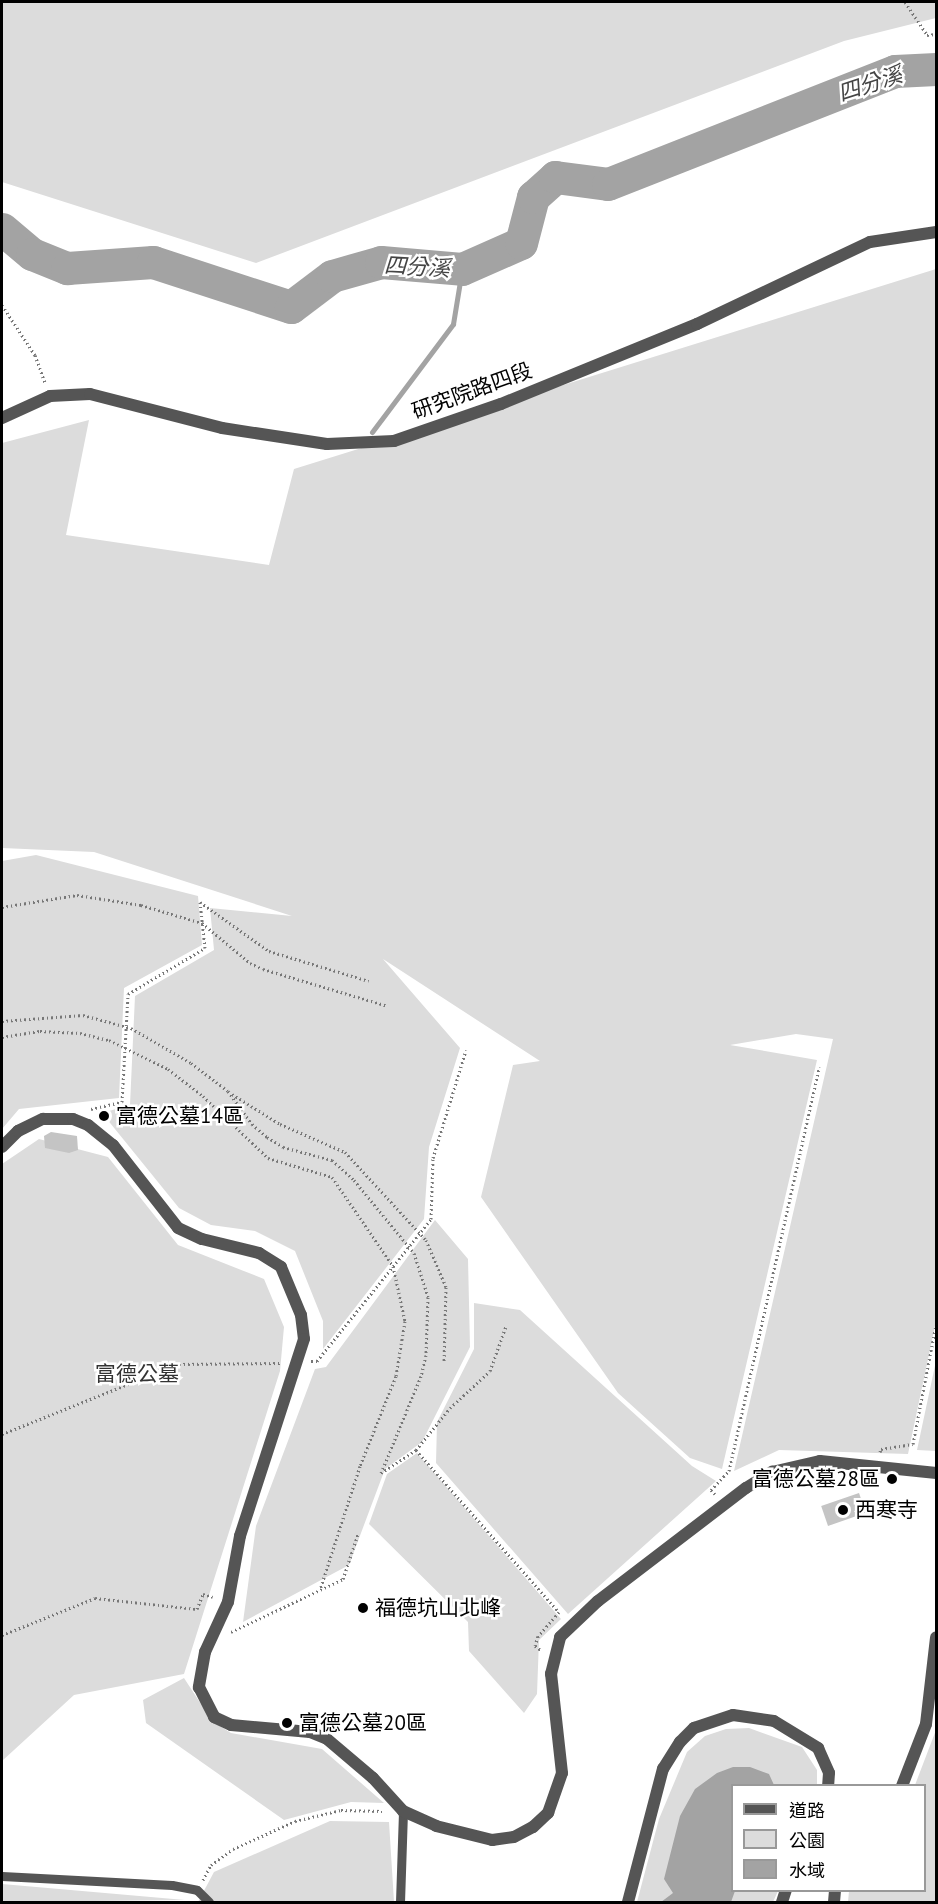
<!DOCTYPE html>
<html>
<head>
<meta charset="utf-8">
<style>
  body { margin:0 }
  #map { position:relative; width:938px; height:1904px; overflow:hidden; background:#fff; font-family:"PT Sans","Noto Sans TC",sans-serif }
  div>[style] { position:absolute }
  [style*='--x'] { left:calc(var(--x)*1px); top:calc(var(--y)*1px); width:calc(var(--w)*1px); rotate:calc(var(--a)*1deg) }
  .green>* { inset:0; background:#dcdcdc }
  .water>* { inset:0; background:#a3a3a3 }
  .stream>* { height:5px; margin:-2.5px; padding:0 2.5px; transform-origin:2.5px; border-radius:2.5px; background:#a3a3a3 }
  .river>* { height:33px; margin:-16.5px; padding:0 16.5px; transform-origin:16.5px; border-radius:16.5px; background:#a3a3a3 }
  .building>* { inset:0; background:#c4c4c4; transform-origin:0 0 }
  .path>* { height:3px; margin-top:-1.5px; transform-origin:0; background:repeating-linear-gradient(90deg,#777 0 1.5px,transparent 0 4.5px) }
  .service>* { height:9px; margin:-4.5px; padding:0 4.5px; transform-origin:4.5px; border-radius:4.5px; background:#555 }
  .minor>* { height:12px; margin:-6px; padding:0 6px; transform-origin:6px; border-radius:6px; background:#555 }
  .dots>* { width:16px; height:16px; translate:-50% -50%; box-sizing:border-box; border:3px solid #fff; border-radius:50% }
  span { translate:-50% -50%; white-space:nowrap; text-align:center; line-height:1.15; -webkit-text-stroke:5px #fff; paint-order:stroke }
  .street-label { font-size:21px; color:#000 }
  .poi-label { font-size:21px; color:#000 }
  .left { translate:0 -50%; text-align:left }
  .right { translate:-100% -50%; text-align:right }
  .park-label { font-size:21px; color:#333 }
  .water-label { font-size:22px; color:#444; font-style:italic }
  .frame { position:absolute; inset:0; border:3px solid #000; pointer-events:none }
  .legend { position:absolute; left:731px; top:1784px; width:195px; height:108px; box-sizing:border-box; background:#fff; border:2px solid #999; margin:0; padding:8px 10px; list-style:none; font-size:18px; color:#000 }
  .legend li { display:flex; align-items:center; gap:12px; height:30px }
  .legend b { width:30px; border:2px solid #999 }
</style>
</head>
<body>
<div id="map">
  <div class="green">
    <div style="clip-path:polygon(2px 2px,936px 2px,936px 18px,844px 41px,256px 263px,2px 182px)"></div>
    <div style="clip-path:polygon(936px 269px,936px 1321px,908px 1454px,779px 1450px,734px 1471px,833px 1039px,796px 1034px,730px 1045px,817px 1060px,722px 1469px,690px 1458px,618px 1393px,481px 1197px,513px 1065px,540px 1061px,383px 959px,460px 1048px,429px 1147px,424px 1219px,323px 1349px,323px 1321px,295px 1251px,255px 1231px,211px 1225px,179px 1208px,102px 1113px,130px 1105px,135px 996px,214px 950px,210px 908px,292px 916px,94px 852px,2px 848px,2px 443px,89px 420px,66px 535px,269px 565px,294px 469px)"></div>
    <div style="clip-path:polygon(36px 855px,198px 896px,202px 945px,124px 988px,119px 1098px,19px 1109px,2px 1129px,2px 861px)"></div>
    <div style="clip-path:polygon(39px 1139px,108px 1157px,178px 1245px,264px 1279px,284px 1327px,280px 1371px,184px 1674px,74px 1695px,2px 1761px,2px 1164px)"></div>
    <div style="clip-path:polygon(435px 1220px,468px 1259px,470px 1347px,422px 1442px,385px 1469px,349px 1565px,243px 1622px,256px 1526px,315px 1369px,326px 1367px)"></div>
    <div style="clip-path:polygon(474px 1303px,520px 1310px,692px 1466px,716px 1481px,568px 1614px,436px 1463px,437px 1422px,474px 1349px)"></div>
    <div style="clip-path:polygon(936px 1361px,936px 1451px,917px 1450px)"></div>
    <div style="clip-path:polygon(417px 1453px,561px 1619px,539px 1640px,537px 1694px,524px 1713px,469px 1651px,468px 1622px,369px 1524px,387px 1474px)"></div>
    <div style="clip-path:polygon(184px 1678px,212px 1721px,231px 1733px,322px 1749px,384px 1803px,351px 1802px,284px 1820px,146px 1723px,143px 1700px)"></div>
    <div style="clip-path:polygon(749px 1728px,802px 1747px,817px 1770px,817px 1785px,732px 1786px,732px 1890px,778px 1891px,773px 1902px,637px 1902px,659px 1819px,687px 1752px,705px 1736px,726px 1729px)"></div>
    <div style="clip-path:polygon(936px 1730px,936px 1902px,848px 1902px,849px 1891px,924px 1890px,924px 1786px,915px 1785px)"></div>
    <div style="clip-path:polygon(330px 1821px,389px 1822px,394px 1902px,198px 1902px,214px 1872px)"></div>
    <div style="clip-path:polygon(2px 1884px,185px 1900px,2px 1902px)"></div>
  </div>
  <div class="water">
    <div style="clip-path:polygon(733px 1767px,750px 1767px,769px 1774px,774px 1785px,732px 1786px,735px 1891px,731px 1902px,661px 1902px,673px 1893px,664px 1879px,680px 1816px,695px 1789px,717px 1773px)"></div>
  </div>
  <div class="stream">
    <div style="--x:372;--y:432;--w:135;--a:-53.1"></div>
    <div style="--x:453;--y:324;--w:56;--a:-80.7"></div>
  </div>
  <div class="river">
    <div style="--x:2;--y:229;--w:39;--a:40"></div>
    <div style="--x:32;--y:254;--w:38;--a:22"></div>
    <div style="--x:67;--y:268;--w:86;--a:-4"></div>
    <div style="--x:153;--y:262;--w:145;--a:18.1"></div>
    <div style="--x:291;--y:307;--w:51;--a:-37.1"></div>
    <div style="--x:332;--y:276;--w:51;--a:-15.9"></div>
    <div style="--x:381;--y:262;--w:81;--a:4.9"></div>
    <div style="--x:462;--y:269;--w:64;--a:-23.8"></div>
    <div style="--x:521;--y:243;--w:48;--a:-75.4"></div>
    <div style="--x:533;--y:197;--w:30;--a:-42"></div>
    <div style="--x:555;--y:177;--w:53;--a:7.5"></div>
    <div style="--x:608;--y:184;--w:308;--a:-21.5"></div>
    <div style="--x:895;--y:71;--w:41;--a:-2.8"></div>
  </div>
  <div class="building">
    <div style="clip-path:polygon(51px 1132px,77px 1136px,78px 1150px,69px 1153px,45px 1148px,44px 1136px)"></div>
    <div style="left:859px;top:1493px;width:21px;height:40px;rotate:71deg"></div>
  </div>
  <div class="path">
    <div style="--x:905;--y:2;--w:40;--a:56"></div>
    <div style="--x:927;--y:35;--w:9;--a:-6"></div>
    <div style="--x:2;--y:305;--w:60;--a:56.6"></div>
    <div style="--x:35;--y:355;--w:30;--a:70"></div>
    <div style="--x:200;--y:902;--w:85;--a:35.4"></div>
    <div style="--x:269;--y:951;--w:104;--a:16.7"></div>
    <div style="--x:2;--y:907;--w:76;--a:-9.1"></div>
    <div style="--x:77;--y:895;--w:65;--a:8.9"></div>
    <div style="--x:141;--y:905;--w:64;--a:16.4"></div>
    <div style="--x:202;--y:923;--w:62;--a:39.8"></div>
    <div style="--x:250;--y:963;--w:14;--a:25"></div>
    <div style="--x:263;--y:969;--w:130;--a:16.5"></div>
    <div style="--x:2;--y:1021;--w:81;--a:-4.2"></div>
    <div style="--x:83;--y:1015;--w:50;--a:15.2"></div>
    <div style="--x:131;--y:1028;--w:69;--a:30.3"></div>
    <div style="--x:191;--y:1063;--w:46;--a:37.1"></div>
    <div style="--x:228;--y:1091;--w:41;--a:54"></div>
    <div style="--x:252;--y:1124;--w:20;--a:41"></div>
    <div style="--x:267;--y:1137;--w:19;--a:32"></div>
    <div style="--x:283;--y:1147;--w:51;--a:14.9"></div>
    <div style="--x:332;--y:1160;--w:30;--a:42"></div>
    <div style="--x:354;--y:1180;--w:94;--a:50.6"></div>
    <div style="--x:414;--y:1253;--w:46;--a:72.3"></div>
    <div style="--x:428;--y:1297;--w:58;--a:92"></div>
    <div style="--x:426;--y:1355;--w:22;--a:103"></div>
    <div style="--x:421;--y:1376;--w:105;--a:112.4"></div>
    <div style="--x:381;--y:1473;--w:42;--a:-33.3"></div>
    <div style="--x:416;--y:1450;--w:54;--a:-51"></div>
    <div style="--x:450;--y:1408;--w:54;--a:-42.8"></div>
    <div style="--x:490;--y:1371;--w:48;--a:-70.4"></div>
    <div style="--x:2;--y:1037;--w:38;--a:-9"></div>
    <div style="--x:40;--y:1031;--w:40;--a:2.9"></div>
    <div style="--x:80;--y:1033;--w:30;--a:14"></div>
    <div style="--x:109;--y:1040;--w:66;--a:26.2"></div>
    <div style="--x:168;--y:1069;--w:44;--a:37.6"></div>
    <div style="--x:203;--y:1096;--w:90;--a:43.6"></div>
    <div style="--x:268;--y:1158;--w:67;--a:16.5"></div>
    <div style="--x:332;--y:1177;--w:108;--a:55.6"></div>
    <div style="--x:393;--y:1266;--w:56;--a:77.7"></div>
    <div style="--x:405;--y:1321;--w:56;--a:99.3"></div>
    <div style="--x:396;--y:1376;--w:97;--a:111.8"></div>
    <div style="--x:360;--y:1466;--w:130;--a:107.9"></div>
    <div style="--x:232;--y:1094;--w:57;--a:32"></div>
    <div style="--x:280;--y:1124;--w:71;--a:23.3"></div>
    <div style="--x:345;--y:1152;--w:120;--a:47.4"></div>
    <div style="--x:426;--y:1240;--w:51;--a:66.9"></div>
    <div style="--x:446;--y:1287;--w:74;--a:91.5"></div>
    <div style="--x:91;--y:1109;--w:32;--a:-13"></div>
    <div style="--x:122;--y:1102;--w:108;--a:-86.8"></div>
    <div style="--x:128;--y:994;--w:90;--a:-30.9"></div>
    <div style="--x:205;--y:948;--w:46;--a:-96.2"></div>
    <div style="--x:311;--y:1361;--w:6;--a:0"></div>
    <div style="--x:317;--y:1361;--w:182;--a:-51.2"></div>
    <div style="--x:431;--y:1219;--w:61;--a:-88.1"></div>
    <div style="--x:433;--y:1158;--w:113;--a:-73"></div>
    <div style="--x:2;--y:1434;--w:190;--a:-21.6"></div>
    <div style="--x:179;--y:1364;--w:101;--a:-0.6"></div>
    <div style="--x:416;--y:1450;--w:216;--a:48.6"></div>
    <div style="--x:559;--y:1612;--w:32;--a:131"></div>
    <div style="--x:538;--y:1636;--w:10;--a:107"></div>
    <div style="--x:535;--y:1646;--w:7;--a:34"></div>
    <div style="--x:880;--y:1452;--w:3;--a:-72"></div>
    <div style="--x:881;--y:1449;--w:32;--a:-9"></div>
    <div style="--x:913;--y:1444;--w:121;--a:-79.1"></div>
    <div style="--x:715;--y:1494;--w:6;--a:-135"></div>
    <div style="--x:711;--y:1490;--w:26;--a:-47"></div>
    <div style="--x:729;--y:1471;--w:414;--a:-77.4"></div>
    <div style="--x:231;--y:1632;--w:124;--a:-25.3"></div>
    <div style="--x:343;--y:1579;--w:47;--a:-71.6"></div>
    <div style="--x:2;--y:1635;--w:100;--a:-21.7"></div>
    <div style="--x:95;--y:1598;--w:103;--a:6.2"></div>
    <div style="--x:197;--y:1609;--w:16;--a:-68"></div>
    <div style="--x:203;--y:1594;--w:10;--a:17"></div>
    <div style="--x:203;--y:1880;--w:17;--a:-62"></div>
    <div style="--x:211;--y:1865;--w:27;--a:-36"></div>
    <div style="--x:233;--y:1849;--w:68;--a:-24.3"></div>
    <div style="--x:295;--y:1821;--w:47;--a:-13.4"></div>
    <div style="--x:341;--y:1810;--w:41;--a:1.4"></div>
  </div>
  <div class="service">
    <div style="--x:2;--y:1876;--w:170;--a:3"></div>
    <div style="--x:172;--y:1885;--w:25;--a:11"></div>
    <div style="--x:197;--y:1890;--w:17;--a:45"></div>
    <div style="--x:400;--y:1902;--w:91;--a:-88.1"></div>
  </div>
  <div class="minor">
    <div style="--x:2;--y:418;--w:53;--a:-24.6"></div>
    <div style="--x:50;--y:396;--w:40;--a:-2.9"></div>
    <div style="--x:90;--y:394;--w:136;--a:14.4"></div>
    <div style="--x:222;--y:428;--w:106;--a:8.7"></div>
    <div style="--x:327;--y:444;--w:67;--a:-2.6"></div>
    <div style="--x:394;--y:441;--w:113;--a:-19.1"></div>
    <div style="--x:501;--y:404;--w:212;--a:-22.2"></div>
    <div style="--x:697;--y:324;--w:191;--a:-25.4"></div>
    <div style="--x:870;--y:242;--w:67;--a:-8.6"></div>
    <div style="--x:2;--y:1147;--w:23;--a:-45"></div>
    <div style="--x:18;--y:1131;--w:28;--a:-26"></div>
    <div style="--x:43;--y:1119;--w:30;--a:0"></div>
    <div style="--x:73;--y:1119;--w:16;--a:22"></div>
    <div style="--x:88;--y:1125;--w:32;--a:39"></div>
    <div style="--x:113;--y:1145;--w:105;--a:51.9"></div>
    <div style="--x:178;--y:1228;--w:26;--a:25"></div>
    <div style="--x:202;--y:1239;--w:59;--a:13.8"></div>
    <div style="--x:259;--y:1253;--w:26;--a:32"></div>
    <div style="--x:281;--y:1267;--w:52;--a:67.4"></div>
    <div style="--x:301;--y:1315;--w:24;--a:83"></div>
    <div style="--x:304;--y:1339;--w:207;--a:108"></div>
    <div style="--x:240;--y:1536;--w:67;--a:100.3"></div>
    <div style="--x:228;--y:1602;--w:55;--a:114.7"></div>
    <div style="--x:205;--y:1652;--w:36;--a:100"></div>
    <div style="--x:199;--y:1687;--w:34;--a:63"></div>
    <div style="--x:214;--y:1717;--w:19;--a:25"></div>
    <div style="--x:231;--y:1725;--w:79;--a:5.1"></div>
    <div style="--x:310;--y:1732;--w:18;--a:22"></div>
    <div style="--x:327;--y:1739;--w:60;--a:40.3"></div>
    <div style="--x:373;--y:1778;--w:45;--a:47.7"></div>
    <div style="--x:403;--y:1811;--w:36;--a:24"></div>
    <div style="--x:436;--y:1826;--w:58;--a:14"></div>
    <div style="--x:492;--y:1840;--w:22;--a:-8"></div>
    <div style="--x:514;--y:1837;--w:21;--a:-28"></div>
    <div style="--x:533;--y:1827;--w:21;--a:-43"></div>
    <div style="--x:548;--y:1813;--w:42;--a:-70.7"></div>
    <div style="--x:562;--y:1773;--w:100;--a:-96.3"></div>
    <div style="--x:551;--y:1674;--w:38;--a:-76"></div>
    <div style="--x:560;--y:1637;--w:52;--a:-43.5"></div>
    <div style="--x:598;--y:1601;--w:186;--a:-37.4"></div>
    <div style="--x:746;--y:1488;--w:31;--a:-32"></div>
    <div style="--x:772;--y:1472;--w:49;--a:-12.9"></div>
    <div style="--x:820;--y:1461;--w:117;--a:5.9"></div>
    <div style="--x:902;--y:1786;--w:66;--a:-68.8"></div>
    <div style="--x:926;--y:1724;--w:87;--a:-83.4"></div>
    <div style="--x:628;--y:1902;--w:138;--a:-75.3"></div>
    <div style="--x:663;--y:1769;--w:32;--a:-58"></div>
    <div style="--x:680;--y:1742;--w:20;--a:-45"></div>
    <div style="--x:694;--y:1728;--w:41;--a:-18.4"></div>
    <div style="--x:733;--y:1715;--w:41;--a:8.3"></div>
    <div style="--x:774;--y:1721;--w:52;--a:31.5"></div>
    <div style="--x:818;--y:1748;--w:27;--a:66"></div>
    <div style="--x:829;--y:1773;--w:13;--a:94"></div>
    <div style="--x:782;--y:1902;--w:13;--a:-72"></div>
    <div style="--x:834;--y:1902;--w:12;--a:-85"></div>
  </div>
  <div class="dots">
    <div style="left:104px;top:1116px;background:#000"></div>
    <div style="left:892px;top:1479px;background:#000"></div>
    <div style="left:843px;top:1510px;background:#000"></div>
    <div style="left:363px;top:1608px;background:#000"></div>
    <div style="left:287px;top:1723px;background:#000"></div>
  </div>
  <div class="street-label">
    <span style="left:472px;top:391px;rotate:-20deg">研究院路四段</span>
  </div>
  <div class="poi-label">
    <span class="left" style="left:116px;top:1116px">富德公墓14區</span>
    <span class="right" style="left:880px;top:1479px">富德公墓28區</span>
    <span class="left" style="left:855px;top:1510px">西寒寺</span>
    <span class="left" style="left:375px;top:1608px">福德坑山北峰</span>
    <span class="left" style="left:299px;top:1723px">富德公墓20區</span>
  </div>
  <div class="park-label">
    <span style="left:137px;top:1374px">富德公墓</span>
  </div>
  <div class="water-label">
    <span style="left:870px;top:84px;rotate:-18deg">四分溪</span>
    <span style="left:417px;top:267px;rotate:3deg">四分溪</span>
  </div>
  <div class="frame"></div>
  <ul class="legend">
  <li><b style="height:8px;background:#555"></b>道路</li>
  <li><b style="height:16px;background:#dcdcdc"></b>公園</li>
  <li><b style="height:16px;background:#a3a3a3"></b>水域</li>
  </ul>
</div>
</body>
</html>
